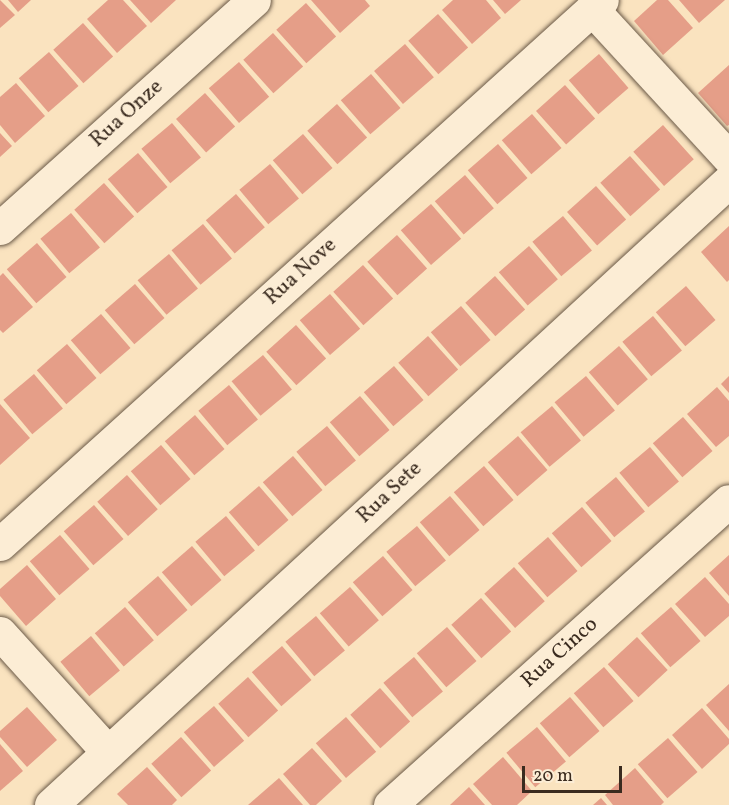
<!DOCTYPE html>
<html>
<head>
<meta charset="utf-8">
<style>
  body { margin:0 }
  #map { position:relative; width:729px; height:805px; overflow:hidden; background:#fae3bf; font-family:Vollkorn,serif }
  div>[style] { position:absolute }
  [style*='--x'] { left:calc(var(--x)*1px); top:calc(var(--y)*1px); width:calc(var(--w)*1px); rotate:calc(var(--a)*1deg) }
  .building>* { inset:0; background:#e59e88; transform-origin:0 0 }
  .roads { filter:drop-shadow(0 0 2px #6a5947) drop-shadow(0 0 2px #6a5947) }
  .minor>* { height:33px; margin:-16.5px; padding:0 16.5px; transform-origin:16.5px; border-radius:16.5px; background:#fcedd5 }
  span { translate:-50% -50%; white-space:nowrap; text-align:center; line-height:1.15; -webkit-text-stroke:4.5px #fcedd5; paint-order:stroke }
  .street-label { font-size:21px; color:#3a2b1f }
  .scale { position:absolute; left:522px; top:766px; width:100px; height:27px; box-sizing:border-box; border:3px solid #3a2b1f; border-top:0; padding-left:8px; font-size:18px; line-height:21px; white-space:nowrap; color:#3a2b1f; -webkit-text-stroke:4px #fcedd5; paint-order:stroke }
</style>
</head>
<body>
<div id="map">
  <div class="building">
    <div style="clip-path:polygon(0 0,15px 15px,0 28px)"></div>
    <div style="clip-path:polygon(8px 0,31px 0,18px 12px)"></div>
    <div style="clip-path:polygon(108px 0,123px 0,147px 26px,117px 53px,87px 19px)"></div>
    <div style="clip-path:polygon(130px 0,176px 0,151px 23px)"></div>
    <div style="clip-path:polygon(311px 0,365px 0,370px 6px,340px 33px)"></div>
    <div style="clip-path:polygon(453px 0,486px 0,501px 18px,472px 44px,442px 10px)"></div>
    <div style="clip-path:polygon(493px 0,521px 0,505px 14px)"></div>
    <div style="clip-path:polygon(657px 0,668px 0,693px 28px,663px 55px,634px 21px)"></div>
    <div style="clip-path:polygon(679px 0,725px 0,699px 23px)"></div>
    <div style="left:306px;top:3px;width:45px;height:40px;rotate:48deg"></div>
    <div style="left:438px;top:14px;width:45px;height:40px;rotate:48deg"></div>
    <div style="left:83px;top:23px;width:45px;height:40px;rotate:48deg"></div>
    <div style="left:273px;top:33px;width:45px;height:40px;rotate:48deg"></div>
    <div style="left:405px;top:44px;width:44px;height:41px;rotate:49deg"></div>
    <div style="left:49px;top:52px;width:45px;height:40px;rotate:49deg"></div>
    <div style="left:599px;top:54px;width:45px;height:40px;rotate:49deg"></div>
    <div style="left:239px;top:62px;width:46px;height:40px;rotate:49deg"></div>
    <div style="clip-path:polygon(729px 65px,729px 125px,727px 126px,698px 93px)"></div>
    <div style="left:371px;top:74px;width:45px;height:40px;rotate:49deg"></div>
    <div style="clip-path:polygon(16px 83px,45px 116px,15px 143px,0 125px,0 97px)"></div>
    <div style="left:565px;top:85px;width:45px;height:39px;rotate:48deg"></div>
    <div style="left:205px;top:93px;width:45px;height:39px;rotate:48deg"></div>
    <div style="left:337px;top:104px;width:45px;height:40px;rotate:48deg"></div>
    <div style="left:532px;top:114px;width:45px;height:40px;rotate:49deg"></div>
    <div style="left:172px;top:123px;width:45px;height:40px;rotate:50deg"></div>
    <div style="left:663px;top:125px;width:46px;height:40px;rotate:48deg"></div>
    <div style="clip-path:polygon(0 133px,12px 146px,0 157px)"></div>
    <div style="left:303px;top:134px;width:45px;height:40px;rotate:49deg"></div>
    <div style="left:498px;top:144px;width:45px;height:40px;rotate:49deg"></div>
    <div style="left:138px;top:153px;width:45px;height:40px;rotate:49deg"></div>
    <div style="left:630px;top:156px;width:45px;height:40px;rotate:48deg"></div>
    <div style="left:270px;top:164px;width:45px;height:40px;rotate:50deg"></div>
    <div style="left:465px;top:175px;width:44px;height:40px;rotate:49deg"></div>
    <div style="left:104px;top:183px;width:45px;height:40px;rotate:48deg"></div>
    <div style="left:596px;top:186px;width:45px;height:39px;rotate:48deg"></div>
    <div style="left:236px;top:194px;width:44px;height:40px;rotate:49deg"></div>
    <div style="left:431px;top:204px;width:46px;height:40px;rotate:49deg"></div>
    <div style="left:71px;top:213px;width:45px;height:40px;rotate:50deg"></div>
    <div style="left:563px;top:216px;width:45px;height:40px;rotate:50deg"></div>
    <div style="left:203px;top:224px;width:45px;height:41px;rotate:50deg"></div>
    <div style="clip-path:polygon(729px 226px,729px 280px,727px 282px,701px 252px)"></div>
    <div style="left:397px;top:235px;width:45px;height:40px;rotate:48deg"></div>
    <div style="left:37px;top:243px;width:45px;height:40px;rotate:49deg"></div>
    <div style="left:529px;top:246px;width:44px;height:40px;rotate:49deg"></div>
    <div style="left:169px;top:254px;width:45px;height:41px;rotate:50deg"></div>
    <div style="left:363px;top:265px;width:45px;height:40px;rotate:48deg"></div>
    <div style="clip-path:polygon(3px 273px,33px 307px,3px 333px,0 330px,0 276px)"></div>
    <div style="left:495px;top:276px;width:45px;height:40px;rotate:48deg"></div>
    <div style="left:135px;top:284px;width:45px;height:40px;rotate:49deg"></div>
    <div style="left:686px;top:286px;width:45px;height:40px;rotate:49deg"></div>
    <div style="left:330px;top:294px;width:46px;height:40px;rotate:49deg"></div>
    <div style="left:461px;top:306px;width:45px;height:40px;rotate:49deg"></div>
    <div style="left:101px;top:314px;width:45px;height:40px;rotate:49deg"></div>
    <div style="left:653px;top:316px;width:45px;height:40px;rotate:50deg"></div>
    <div style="left:296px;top:325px;width:45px;height:40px;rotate:48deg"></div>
    <div style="left:428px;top:336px;width:45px;height:40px;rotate:48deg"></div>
    <div style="left:67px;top:344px;width:45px;height:40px;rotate:49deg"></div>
    <div style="left:619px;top:346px;width:44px;height:40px;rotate:49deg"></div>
    <div style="left:263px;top:355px;width:45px;height:41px;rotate:50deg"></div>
    <div style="left:394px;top:366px;width:45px;height:40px;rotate:49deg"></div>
    <div style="left:34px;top:374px;width:45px;height:40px;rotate:50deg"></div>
    <div style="left:586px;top:376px;width:45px;height:41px;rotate:50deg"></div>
    <div style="clip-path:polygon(729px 376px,729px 393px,721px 384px)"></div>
    <div style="left:229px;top:385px;width:45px;height:40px;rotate:50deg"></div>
    <div style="clip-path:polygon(717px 387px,729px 401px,729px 436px,716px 447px,687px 414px)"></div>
    <div style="left:360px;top:396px;width:45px;height:40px;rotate:49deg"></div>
    <div style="clip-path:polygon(0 404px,30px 438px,0 465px)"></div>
    <div style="left:552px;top:406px;width:45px;height:41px;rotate:50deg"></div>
    <div style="left:195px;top:415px;width:45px;height:40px;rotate:49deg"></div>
    <div style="left:683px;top:417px;width:45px;height:40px;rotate:49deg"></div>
    <div style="left:327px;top:426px;width:45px;height:40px;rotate:50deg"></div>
    <div style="left:518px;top:436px;width:45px;height:40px;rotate:49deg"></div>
    <div style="left:161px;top:445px;width:45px;height:40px;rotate:49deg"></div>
    <div style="left:650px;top:447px;width:45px;height:40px;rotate:50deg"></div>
    <div style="left:293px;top:456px;width:45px;height:40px;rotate:49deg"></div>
    <div style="left:484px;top:466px;width:45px;height:40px;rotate:49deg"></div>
    <div style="left:127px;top:475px;width:46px;height:40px;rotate:48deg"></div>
    <div style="left:616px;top:477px;width:45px;height:40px;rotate:50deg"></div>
    <div style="left:259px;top:486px;width:45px;height:40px;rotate:49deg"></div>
    <div style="left:450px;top:496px;width:45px;height:40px;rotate:49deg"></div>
    <div style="left:94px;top:505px;width:45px;height:40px;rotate:49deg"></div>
    <div style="left:582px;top:507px;width:45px;height:40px;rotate:49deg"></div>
    <div style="left:226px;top:516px;width:45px;height:40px;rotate:50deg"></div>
    <div style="left:417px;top:526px;width:45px;height:40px;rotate:50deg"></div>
    <div style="left:60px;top:535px;width:45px;height:40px;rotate:49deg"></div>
    <div style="left:548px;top:537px;width:45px;height:40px;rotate:49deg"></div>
    <div style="left:192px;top:546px;width:45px;height:40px;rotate:49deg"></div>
    <div style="clip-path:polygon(729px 555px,729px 596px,709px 573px)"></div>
    <div style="left:383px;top:556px;width:45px;height:40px;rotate:49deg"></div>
    <div style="clip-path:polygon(27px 565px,56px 599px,26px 626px,0 596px,0 589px)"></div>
    <div style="left:514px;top:567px;width:46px;height:40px;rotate:48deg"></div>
    <div style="left:158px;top:576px;width:45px;height:40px;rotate:49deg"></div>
    <div style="clip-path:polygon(705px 577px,729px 604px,729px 616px,705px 637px,675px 604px)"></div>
    <div style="left:350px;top:587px;width:44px;height:40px;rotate:49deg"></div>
    <div style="left:481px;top:598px;width:45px;height:40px;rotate:48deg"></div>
    <div style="left:125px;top:607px;width:44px;height:40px;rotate:49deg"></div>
    <div style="left:671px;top:607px;width:45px;height:40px;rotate:49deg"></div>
    <div style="left:316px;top:616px;width:45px;height:40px;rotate:50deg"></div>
    <div style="left:447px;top:627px;width:45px;height:40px;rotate:49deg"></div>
    <div style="left:91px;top:636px;width:45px;height:40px;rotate:50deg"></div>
    <div style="left:637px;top:637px;width:45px;height:40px;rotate:47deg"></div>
    <div style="left:282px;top:646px;width:45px;height:40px;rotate:49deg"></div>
    <div style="left:414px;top:657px;width:45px;height:40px;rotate:50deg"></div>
    <div style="left:604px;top:667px;width:45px;height:40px;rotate:49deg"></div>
    <div style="left:248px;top:677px;width:45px;height:40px;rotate:48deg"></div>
    <div style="clip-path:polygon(729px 684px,729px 731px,706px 705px)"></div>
    <div style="left:380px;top:688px;width:45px;height:40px;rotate:48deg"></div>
    <div style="left:570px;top:697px;width:45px;height:40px;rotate:49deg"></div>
    <div style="left:214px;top:706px;width:46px;height:40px;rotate:49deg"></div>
    <div style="clip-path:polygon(27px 707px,57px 740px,27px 767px,0 737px,0 731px)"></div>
    <div style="clip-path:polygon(702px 708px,729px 739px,729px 744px,702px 769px,672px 735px)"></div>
    <div style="left:346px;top:717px;width:46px;height:40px;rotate:49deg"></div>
    <div style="left:537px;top:727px;width:45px;height:40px;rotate:50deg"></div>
    <div style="left:181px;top:737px;width:45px;height:40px;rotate:48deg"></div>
    <div style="left:668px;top:738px;width:45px;height:40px;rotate:49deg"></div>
    <div style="clip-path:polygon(0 744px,23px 771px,0 791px)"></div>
    <div style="clip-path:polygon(312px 748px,342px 781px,316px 805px,310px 805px,283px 774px)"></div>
    <div style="clip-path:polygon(503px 757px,532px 791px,517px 805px,492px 805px,473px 784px)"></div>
    <div style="clip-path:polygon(147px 767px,177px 800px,172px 805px,128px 805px,117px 794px)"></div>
    <div style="clip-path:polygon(635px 768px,664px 802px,661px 805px,613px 805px,605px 795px)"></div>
    <div style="clip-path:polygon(279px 778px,303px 805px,248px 805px)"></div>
    <div style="clip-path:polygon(469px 787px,485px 805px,450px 805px)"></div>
    <div style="clip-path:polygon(601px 798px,607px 805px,593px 805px)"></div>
  </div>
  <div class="roads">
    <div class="minor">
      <div style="--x:592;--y:9;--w:202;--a:47.4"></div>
      <div style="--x:0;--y:228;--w:341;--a:-41.9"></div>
      <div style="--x:0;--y:544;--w:811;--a:-42.1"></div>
      <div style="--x:0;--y:633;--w:161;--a:47.8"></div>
      <div style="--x:51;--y:805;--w:921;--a:-42.63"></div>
      <div style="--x:390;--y:805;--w:455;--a:-41.9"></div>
    </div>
  </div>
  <div class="street-label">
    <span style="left:127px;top:114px;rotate:-42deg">Rua Onze</span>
    <span style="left:301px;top:272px;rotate:-42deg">Rua Nove</span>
    <span style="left:390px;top:493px;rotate:-43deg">Rua Sete</span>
    <span style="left:560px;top:653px;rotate:-42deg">Rua Cinco</span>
  </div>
  <div class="scale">20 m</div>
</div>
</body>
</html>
